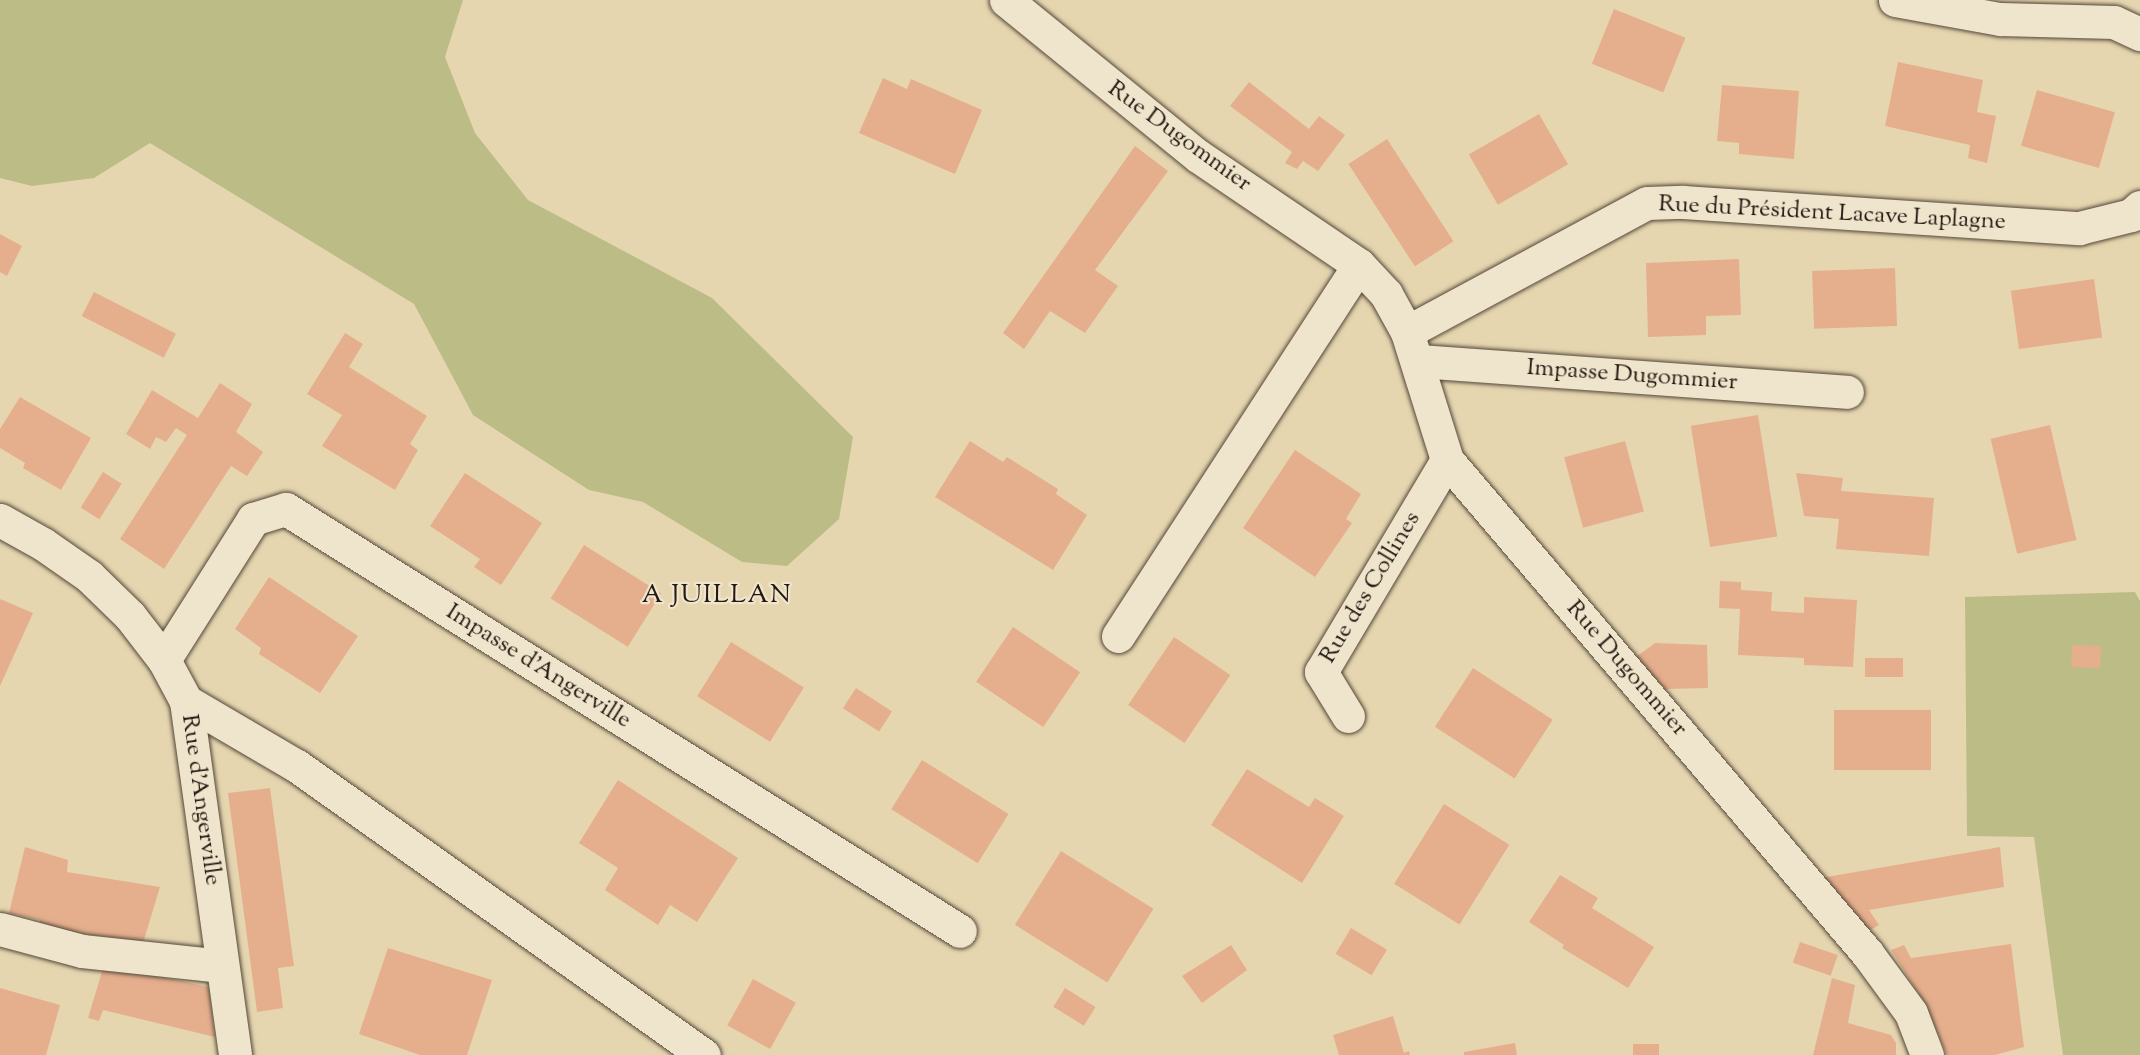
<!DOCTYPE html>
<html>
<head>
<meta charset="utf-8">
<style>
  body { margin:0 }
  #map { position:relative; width:2140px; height:1055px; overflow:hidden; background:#e6d6b0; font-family:"Sorts Mill Goudy",serif }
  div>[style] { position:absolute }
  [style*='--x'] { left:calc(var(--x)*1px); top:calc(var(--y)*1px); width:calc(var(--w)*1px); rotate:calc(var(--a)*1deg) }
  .green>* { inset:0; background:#bcbc87 }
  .building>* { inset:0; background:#e5af8d; transform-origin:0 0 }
  .roads { filter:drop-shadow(0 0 2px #544839) drop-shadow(0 0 2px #544839) }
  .minor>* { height:33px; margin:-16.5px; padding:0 16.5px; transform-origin:16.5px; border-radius:16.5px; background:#efe4cc }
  span { translate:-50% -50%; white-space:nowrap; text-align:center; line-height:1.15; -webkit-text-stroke:4.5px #efe4cc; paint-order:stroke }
  .street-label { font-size:24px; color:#241911 }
  .neighbourhood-label { font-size:26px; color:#241911; letter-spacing:1.5px }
</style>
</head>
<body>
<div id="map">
  <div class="green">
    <div style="clip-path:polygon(0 0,463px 0,445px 57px,475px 133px,528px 200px,712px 298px,853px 437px,839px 519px,787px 566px,742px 562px,643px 502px,589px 490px,473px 415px,414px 304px,150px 143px,94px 178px,32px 186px,0 178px)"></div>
    <div style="clip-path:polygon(2135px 592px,2140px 601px,2140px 1055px,2063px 1055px,2034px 837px,1967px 836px,1965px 597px)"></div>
  </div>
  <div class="building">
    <div style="left:1614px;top:9px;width:77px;height:59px;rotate:22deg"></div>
    <div style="clip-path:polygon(1898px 62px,1983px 80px,1977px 112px,1996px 116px,1987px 163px,1968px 158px,1970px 145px,1885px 126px)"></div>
    <div style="clip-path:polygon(883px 78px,907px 89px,911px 79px,982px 110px,955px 174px,859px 133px)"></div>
    <div style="clip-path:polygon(1249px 82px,1309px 129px,1319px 116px,1345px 135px,1318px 171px,1303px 161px,1297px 169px,1285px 163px,1292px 152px,1230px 106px)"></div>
    <div style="clip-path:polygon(1722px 85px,1799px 91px,1794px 159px,1739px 154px,1739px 143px,1717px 141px)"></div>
    <div style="left:2037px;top:90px;width:81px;height:58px;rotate:16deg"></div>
    <div style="left:1539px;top:114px;width:58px;height:81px;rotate:60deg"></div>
    <div style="left:1387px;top:139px;width:122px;height:46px;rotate:57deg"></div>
    <div style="clip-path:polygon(1135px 146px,1168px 171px,1095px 270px,1118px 286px,1085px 333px,1050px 311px,1024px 349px,1003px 333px)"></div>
    <div style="clip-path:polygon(0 234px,22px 246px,7px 276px,0 272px)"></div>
    <div style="clip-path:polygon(1739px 259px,1741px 315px,1706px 316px,1706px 335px,1648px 337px,1646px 263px)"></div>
    <div style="left:1895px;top:268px;width:58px;height:83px;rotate:88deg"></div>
    <div style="left:2094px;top:279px;width:59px;height:84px;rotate:82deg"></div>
    <div style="left:94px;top:292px;width:92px;height:27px;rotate:27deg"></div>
    <div style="clip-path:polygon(345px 333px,363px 344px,349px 367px,427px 416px,410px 444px,418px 450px,395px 490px,322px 446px,342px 415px,307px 394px)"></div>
    <div style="clip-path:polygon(220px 383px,252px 404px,236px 432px,263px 452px,247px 476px,231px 466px,164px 569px,120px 539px,187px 435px,176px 428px,166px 442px,156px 437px,150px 449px,126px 434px,152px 390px,198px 418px)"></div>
    <div style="clip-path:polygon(20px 397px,91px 438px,61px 490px,23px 468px,25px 463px,0 448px,0 429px)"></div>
    <div style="left:1758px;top:415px;width:123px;height:68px;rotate:81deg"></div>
    <div style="left:2050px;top:425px;width:118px;height:61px;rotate:77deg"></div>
    <div style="clip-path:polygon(970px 441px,1003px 462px,1007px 457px,1058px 489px,1056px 494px,1087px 515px,1053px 570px,935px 497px)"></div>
    <div style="left:1625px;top:441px;width:73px;height:63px;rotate:75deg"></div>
    <div style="clip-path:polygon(1295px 450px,1361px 494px,1346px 519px,1352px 523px,1315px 577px,1243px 528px)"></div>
    <div style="left:103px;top:472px;width:22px;height:42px;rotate:32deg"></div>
    <div style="clip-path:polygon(465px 473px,542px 523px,501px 585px,474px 567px,480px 559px,430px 526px)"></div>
    <div style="clip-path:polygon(1796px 473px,1843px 478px,1841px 491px,1934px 498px,1929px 556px,1836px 549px,1839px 519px,1804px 516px)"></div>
    <div style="left:584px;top:545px;width:91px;height:63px;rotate:32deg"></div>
    <div style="clip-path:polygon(269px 577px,358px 636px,320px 693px,259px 654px,261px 648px,235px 629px)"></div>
    <div style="clip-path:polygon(1720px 581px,1741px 582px,1741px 590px,1772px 592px,1771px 611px,1804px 613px,1804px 597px,1857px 600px,1853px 667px,1804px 665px,1804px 658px,1738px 655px,1740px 609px,1719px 608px)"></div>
    <div style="clip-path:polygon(0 599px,33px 613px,0 686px)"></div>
    <div style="left:1013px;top:627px;width:81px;height:66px;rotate:34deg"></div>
    <div style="left:1174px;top:637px;width:68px;height:82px;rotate:34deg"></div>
    <div style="left:731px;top:642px;width:86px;height:64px;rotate:32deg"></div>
    <div style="clip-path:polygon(1655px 643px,1707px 645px,1708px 688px,1665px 689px,1636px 657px)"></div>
    <div style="left:2072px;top:645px;width:29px;height:22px;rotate:2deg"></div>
    <div style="left:1903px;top:658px;width:19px;height:38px;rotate:90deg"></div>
    <div style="left:1473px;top:668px;width:95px;height:70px;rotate:33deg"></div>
    <div style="left:856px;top:688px;width:43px;height:24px;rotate:33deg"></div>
    <div style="left:1834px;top:710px;width:97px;height:60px"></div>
    <div style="left:922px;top:760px;width:102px;height:58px;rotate:32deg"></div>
    <div style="clip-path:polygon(1247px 769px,1309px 807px,1315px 798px,1344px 816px,1302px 883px,1211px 825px)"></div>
    <div style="clip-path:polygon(618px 780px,738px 858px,697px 922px,670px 905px,658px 925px,605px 890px,618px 868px,579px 843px)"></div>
    <div style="clip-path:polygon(270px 788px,294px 966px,278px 968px,283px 1008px,257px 1012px,228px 793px)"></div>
    <div style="left:1444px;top:804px;width:77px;height:94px;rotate:32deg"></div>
    <div style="clip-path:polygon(25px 847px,68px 860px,67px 872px,160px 887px,143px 943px,39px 927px,40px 920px,9px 913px)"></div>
    <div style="clip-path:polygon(2000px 847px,2004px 887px,1869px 910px,1879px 925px,1865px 933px,1821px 878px)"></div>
    <div style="left:1061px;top:851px;width:109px;height:87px;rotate:32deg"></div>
    <div style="clip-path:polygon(1560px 875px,1598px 898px,1592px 908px,1654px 947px,1628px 988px,1562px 948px,1564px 945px,1529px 922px)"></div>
    <div style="left:1351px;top:928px;width:42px;height:30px;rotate:31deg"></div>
    <div style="left:1800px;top:942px;width:40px;height:22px;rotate:19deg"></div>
    <div style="clip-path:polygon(2011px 944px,2024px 1047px,1995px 1055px,1947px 1055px,1926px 1005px,1891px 950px,1904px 945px,1911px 958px)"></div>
    <div style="clip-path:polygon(1231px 945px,1247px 970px,1202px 1003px,1182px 976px)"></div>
    <div style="clip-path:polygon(388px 948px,492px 980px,467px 1055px,420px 1055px,359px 1034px)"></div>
    <div style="clip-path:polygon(104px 965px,209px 987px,215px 1037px,103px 1010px,99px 1021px,88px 1018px)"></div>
    <div style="clip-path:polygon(1832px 978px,1855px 985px,1848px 1023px,1891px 1035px,1896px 1043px,1896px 1055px,1813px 1055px)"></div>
    <div style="left:753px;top:979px;width:49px;height:53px;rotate:29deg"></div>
    <div style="clip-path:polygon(0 988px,60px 1005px,46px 1055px,0 1055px)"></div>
    <div style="left:1065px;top:988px;width:36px;height:22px;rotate:32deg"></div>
    <div style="clip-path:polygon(1393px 1016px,1404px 1053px,1409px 1051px,1410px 1055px,1339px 1055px,1333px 1035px)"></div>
    <div style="clip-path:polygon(1515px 1043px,1517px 1055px,1464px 1055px,1464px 1052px)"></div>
    <div style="left:1633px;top:1044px;width:26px;height:11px"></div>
  </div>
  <div class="roads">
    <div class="minor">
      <div style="--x:1006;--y:0;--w:247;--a:39.1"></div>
      <div style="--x:1198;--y:156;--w:194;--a:34.1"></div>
      <div style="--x:1359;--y:265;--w:40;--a:47"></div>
      <div style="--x:1386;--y:294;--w:43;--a:61.1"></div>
      <div style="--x:1407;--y:332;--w:134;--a:72.6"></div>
      <div style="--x:1447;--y:460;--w:648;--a:49.57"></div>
      <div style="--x:1867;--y:953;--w:74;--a:53.7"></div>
      <div style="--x:1911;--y:1013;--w:45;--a:69.1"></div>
      <div style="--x:1895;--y:0;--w:107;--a:10.3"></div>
      <div style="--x:2000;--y:19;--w:114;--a:1.5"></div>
      <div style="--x:2114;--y:22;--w:29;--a:25"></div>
      <div style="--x:1407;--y:332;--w:272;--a:-28.3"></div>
      <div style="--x:1647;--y:203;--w:36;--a:-2"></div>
      <div style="--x:1683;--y:202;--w:397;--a:3.8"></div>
      <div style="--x:2079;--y:228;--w:54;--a:-14"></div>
      <div style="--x:2131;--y:215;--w:12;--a:-42"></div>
      <div style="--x:1418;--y:361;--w:430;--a:4.1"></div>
      <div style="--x:0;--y:520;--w:49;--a:29.2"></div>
      <div style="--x:43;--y:544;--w:56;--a:34.8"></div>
      <div style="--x:89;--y:576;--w:57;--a:44.3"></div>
      <div style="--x:130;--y:616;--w:56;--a:52.3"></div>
      <div style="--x:164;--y:660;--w:47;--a:61.8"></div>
      <div style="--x:186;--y:701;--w:357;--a:82.1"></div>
      <div style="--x:1118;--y:636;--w:442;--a:-57"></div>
      <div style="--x:164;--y:660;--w:167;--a:-57.7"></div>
      <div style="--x:253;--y:519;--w:34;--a:-17"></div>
      <div style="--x:286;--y:509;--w:795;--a:32.05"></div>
      <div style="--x:186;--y:701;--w:129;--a:30.4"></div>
      <div style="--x:297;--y:766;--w:499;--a:35.4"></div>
      <div style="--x:1348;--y:716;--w:52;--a:-121.5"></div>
      <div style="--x:1321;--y:672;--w:247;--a:-59.3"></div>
      <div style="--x:0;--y:929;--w:85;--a:15"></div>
      <div style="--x:82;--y:951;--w:141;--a:6.1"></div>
    </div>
  </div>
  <div class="street-label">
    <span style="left:1179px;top:137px;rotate:36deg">Rue Dugommier</span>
    <span style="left:1832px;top:214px;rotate:3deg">Rue du Président Lacave Laplagne</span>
    <span style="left:1632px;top:376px;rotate:4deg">Impasse Dugommier</span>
    <span style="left:1371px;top:588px;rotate:-59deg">Rue des Collines</span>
    <span style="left:538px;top:667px;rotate:32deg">Impasse d'Angerville</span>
    <span style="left:1626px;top:669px;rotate:49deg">Rue Dugommier</span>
    <span style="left:200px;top:800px;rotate:82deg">Rue d'Angerville</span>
  </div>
  <div class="neighbourhood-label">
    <span style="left:717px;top:596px">A JUILLAN</span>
  </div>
</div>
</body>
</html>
